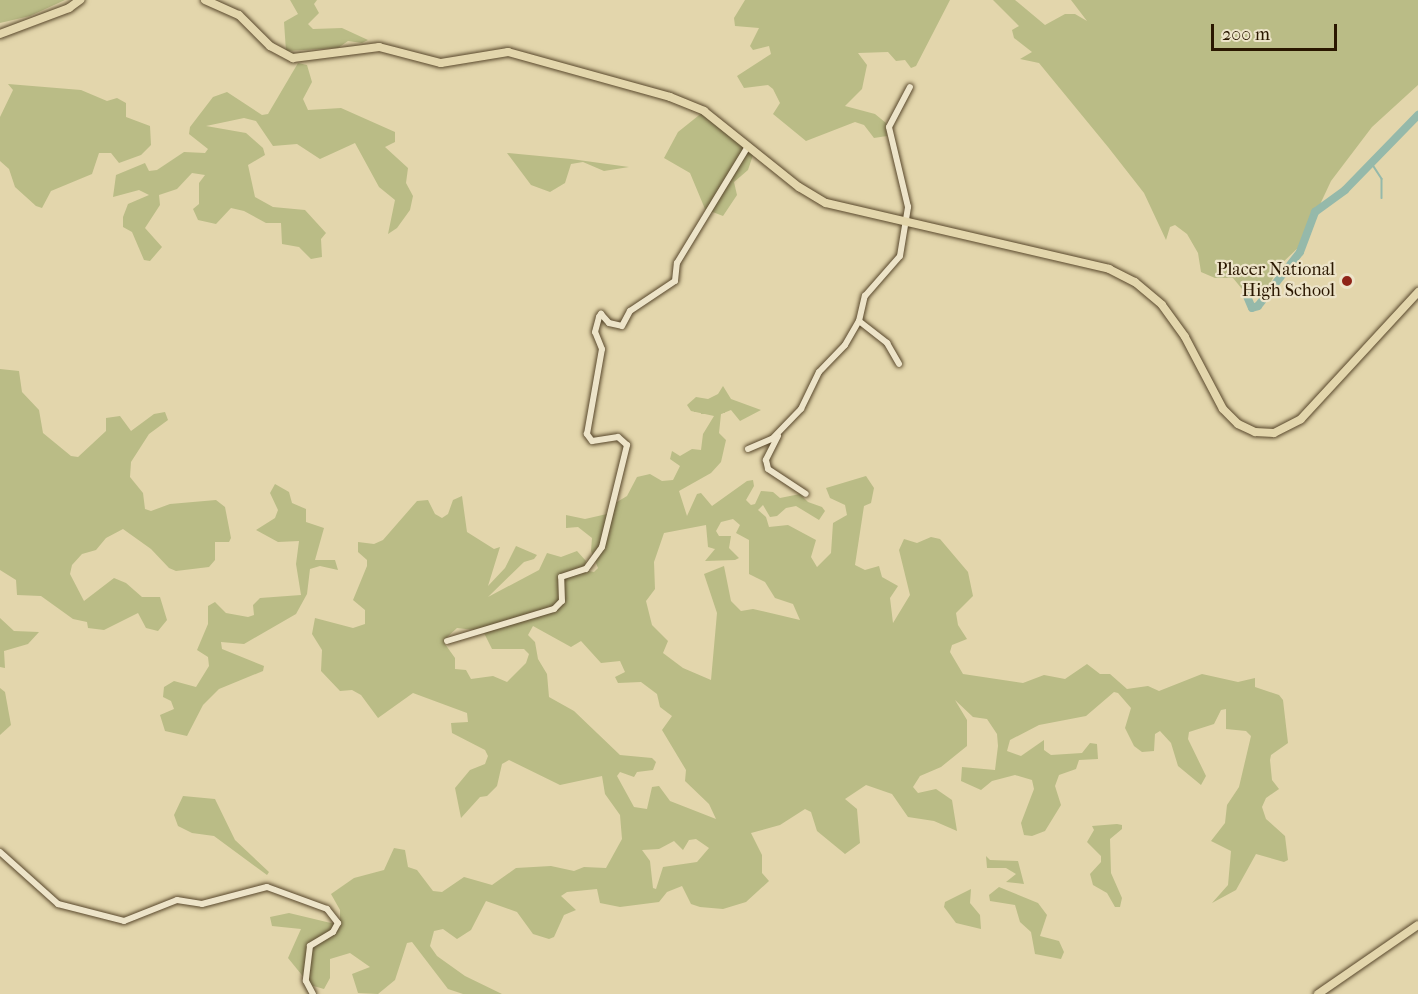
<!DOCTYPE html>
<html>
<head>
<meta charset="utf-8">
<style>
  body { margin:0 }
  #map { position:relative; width:1418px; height:994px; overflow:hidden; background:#e3d6ac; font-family:"IM FELL French Canon",serif }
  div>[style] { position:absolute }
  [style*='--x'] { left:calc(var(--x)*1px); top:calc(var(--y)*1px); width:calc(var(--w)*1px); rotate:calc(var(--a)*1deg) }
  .green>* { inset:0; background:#babc86 }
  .stream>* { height:1.5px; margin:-0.75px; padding:0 0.75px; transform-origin:0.75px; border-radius:0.75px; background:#95b9aa }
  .river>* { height:8px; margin:-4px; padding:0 4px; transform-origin:4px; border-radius:4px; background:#95b9aa }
  .roads { filter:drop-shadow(0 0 2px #58472b) drop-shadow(0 0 2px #58472b) }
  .minor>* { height:6px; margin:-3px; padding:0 3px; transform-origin:3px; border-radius:3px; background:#ede4c9 }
  .highway>* { height:8px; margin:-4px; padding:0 4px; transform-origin:4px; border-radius:4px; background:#e3d6ac }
  .dots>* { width:16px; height:16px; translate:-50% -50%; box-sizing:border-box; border:3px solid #ede4c9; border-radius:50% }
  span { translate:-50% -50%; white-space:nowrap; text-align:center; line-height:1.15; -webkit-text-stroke:4.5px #ede4c9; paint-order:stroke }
  .poi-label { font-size:18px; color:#2a1700 }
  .right { translate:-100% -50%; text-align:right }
  .scale { position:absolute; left:1211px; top:24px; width:126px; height:27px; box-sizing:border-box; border:3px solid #2a1700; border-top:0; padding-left:8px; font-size:18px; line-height:21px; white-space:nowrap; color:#2a1700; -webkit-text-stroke:4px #ede4c9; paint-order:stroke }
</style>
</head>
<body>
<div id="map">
  <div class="green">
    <div style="clip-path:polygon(0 0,65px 0,30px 16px,0 23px)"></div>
    <div style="clip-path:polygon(290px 0,317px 0,314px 4px,319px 13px,308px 24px,313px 29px,342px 28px,368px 40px,362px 43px,348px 41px,338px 48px,286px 51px,284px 22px,298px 14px)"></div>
    <div style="clip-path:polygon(745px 0,950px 0,916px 66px,911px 68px,905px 60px,896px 61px,888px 52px,858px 53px,867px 65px,862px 89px,845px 106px,875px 114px,886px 123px,887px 136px,874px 138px,864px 125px,855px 122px,806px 141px,773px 114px,780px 103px,773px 89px,768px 85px,744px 88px,737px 76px,771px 54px,769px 46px,753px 50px,750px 46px,759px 28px,735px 26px,734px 18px)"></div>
    <div style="clip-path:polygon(993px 0,1015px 0,1045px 25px,1065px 14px,1075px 14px,1087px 21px,1071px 0,1418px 0,1418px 85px,1372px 127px,1331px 181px,1301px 245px,1280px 265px,1267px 289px,1252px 293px,1242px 289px,1233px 278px,1215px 278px,1201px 272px,1198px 253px,1187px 234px,1175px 225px,1170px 227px,1166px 240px,1144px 193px,1108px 147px,1039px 63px,1020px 59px,1032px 52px,1014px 38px,1012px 30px,1019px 26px)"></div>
    <div style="clip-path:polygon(298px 63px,307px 65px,312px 82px,303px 99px,308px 110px,341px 108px,395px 132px,395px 142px,385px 147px,408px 168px,406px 183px,413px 196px,410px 210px,397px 228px,388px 234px,395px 200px,379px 187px,355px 143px,320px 159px,297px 144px,273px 146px,256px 121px,244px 118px,206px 126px,246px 133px,263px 148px,265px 155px,248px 165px,255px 197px,273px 207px,305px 210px,326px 233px,321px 239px,322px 257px,311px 259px,299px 247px,282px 244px,281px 223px,266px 223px,244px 211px,231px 208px,216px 224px,198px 220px,193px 209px,199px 204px,199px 183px,205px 175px,192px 173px,177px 189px,159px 195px,160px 205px,145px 228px,162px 247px,150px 261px,144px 260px,132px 232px,123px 227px,123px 217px,128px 204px,149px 195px,139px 190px,113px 197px,116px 175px,145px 163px,149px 171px,157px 170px,184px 152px,205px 153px,208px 149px,189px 134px,190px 127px,213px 97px,227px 92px,262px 115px,268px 114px)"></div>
    <div style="clip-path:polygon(8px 84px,81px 90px,107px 101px,117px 98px,126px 103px,126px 117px,150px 126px,151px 145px,141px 155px,119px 163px,111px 153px,99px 153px,92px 174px,51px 191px,42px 208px,36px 206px,15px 187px,9px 169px,0 161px,0 117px,13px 90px)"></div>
    <div style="clip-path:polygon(703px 112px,754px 152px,748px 170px,734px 182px,737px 195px,723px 216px,705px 209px,690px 173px,664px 158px,678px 132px)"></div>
    <div style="clip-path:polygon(507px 153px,571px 159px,629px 167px,604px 171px,583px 162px,571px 164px,565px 183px,550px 192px,531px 185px)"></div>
    <div style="clip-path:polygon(0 369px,19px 371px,22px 392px,39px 410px,43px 433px,71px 456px,78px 457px,106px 431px,106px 418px,120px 416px,131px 431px,154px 414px,165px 412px,168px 420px,149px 434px,131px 462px,130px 477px,143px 493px,145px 509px,151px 511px,170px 504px,216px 500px,225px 507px,231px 538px,229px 542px,215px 542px,215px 560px,209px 567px,176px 571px,169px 568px,151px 549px,123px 529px,106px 538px,96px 550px,82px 554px,72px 565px,70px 574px,84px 601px,114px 578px,126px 583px,142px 597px,160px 597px,167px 620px,158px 631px,146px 628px,138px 613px,104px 630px,88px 628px,87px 622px,73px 619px,41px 596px,17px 595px,16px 580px,0 570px)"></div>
    <div style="clip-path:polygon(evenodd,723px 386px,731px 399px,761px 410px,740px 421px,731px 410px,721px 414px,719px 433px,726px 440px,721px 462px,711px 473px,679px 491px,687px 516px,697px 494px,701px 493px,712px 506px,747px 481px,753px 480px,754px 486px,746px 500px,751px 505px,755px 504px,761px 491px,773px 492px,780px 498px,800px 494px,808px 502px,822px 507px,825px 511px,819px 520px,796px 506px,786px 508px,777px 516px,770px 517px,763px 505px,758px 510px,766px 517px,769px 527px,788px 525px,816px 540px,811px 557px,817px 567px,831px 553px,833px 523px,847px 515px,845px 505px,830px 498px,826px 488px,866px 476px,874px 488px,871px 503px,864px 506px,855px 565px,865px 570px,879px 566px,882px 577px,898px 586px,890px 598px,893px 623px,910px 595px,899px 550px,904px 539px,917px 543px,931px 537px,940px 539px,968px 572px,973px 596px,956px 613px,958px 625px,967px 639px,952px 645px,950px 652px,963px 674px,1023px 683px,1044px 675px,1065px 679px,1087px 664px,1100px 674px,1110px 674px,1127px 689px,1148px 686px,1159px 691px,1202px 674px,1238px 682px,1255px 678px,1255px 687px,1279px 695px,1283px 700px,1288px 743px,1271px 755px,1270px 760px,1272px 780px,1279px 789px,1266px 798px,1262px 807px,1266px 819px,1285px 836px,1288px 860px,1284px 862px,1256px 854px,1236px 890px,1212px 903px,1228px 885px,1231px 851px,1211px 841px,1225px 823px,1227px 805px,1239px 787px,1251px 736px,1246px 731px,1226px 729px,1226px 709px,1221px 710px,1214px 724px,1189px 732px,1188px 739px,1206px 776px,1201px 785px,1178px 766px,1171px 743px,1160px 731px,1155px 734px,1154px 751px,1142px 752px,1134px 746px,1125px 728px,1131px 708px,1118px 693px,1114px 692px,1086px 716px,1039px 725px,1010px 740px,1007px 751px,1021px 756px,1044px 740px,1044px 750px,1051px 755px,1082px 753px,1090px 743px,1097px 744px,1098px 759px,1079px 760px,1076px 769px,1059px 775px,1055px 786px,1061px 805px,1045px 831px,1032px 836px,1024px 835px,1021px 823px,1034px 789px,1032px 780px,1015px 775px,992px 781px,981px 790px,961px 781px,962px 767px,995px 770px,998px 746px,997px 734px,987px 719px,973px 717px,955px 700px,967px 720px,967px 746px,941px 767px,920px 776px,913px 787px,918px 793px,936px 789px,952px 800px,957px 831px,934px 821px,908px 817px,892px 794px,866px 785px,845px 799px,857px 809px,860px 843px,845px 854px,817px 831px,811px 812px,805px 809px,780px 825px,751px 833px,762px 855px,762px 873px,769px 881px,746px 902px,723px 909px,700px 907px,691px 904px,682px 886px,667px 892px,659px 902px,620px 907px,600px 903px,597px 889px,567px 892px,561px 896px,576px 910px,564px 915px,554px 937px,549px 939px,533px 934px,517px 912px,486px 901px,471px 930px,457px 939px,443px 929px,434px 931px,430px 946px,437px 956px,465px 976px,502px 994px,463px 994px,448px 989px,412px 942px,407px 943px,395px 980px,378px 994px,358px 993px,352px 974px,370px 967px,350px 953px,330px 959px,330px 978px,324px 989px,310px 985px,288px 958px,301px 929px,272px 926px,270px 917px,289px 913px,335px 924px,340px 919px,340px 910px,331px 894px,354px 878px,384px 870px,394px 848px,405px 850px,408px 867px,417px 870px,433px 891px,442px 892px,464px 877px,492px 885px,516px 868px,551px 866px,574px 871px,584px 867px,606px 868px,622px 839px,620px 815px,605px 794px,602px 776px,560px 785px,509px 760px,502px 764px,497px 786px,487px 796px,480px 797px,461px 818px,455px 788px,470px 770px,485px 764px,488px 756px,485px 750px,452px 733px,451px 723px,468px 722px,467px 713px,413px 693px,378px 718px,361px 695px,352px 690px,340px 691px,321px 671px,322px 650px,312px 634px,315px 618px,353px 628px,365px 624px,365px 610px,353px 600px,367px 566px,367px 560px,358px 552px,358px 542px,374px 544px,383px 540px,417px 501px,428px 500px,435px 514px,442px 518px,448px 514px,453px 500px,462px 496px,467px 532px,494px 549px,500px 547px,488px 586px,505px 568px,516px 546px,537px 555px,534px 559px,524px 562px,488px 597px,539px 570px,547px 553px,561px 557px,577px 551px,586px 561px,584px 570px,594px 572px,598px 568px,591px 551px,592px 538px,578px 527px,566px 528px,566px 515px,585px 519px,607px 514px,612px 505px,627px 496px,637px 477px,650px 474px,662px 481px,673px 480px,680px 466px,670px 459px,672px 451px,680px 456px,692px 449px,701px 450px,703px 434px,714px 416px,691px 411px,687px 405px,696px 397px,708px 399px,718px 394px,723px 386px,733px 519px,740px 525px,736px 533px,749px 540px,749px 574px,765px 582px,775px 598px,793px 604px,800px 620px,753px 609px,741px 611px,731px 601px,724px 566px,704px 574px,717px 613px,711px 680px,683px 668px,663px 653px,668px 641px,652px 625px,646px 601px,655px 589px,654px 562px,664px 533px,706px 525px,708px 547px,715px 549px,705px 561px,735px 560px,739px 558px,729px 548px,731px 536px,719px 536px,716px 531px,721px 522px,733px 519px,723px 386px,533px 626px,571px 647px,581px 641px,601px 663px,620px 661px,625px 672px,615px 677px,618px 683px,641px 682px,657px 694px,660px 707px,672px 716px,662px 730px,686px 770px,685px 781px,709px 804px,716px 819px,670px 801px,659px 786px,652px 787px,647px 809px,634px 807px,617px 776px,620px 772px,634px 777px,637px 772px,653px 770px,656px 762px,652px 758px,620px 755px,574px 711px,549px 697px,547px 674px,538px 659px,535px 642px,528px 635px,533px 626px,723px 386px,457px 628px,483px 631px,492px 649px,524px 649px,529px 654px,526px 663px,507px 682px,493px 676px,471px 679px,466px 670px,455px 669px,455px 658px,445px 644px,445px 639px,457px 628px,723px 386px,696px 839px,709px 848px,697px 862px,663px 867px,656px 889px,653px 888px,650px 861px,642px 850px,659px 849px,674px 841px,683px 850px,689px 840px,696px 839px)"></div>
    <div style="clip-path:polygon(275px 484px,289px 492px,292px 503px,306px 509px,306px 522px,324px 528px,315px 560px,335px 560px,338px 570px,320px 566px,310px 569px,307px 594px,296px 614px,244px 644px,221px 642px,222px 649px,264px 666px,263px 671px,219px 689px,203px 705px,187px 736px,165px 731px,160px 715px,174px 709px,171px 701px,163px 697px,164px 687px,174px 681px,196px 687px,209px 666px,208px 657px,197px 650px,208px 624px,208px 606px,215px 602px,226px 613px,248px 617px,254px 615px,253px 605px,260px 598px,301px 595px,296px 564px,299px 541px,278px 542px,256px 530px,275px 518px,278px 510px,270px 493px)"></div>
    <div style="clip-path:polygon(0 618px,14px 631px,39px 632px,28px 644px,4px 651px,5px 668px,0 667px)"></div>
    <div style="clip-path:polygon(0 688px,5px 692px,11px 725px,0 735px)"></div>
    <div style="clip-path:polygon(183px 796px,215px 799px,235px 840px,269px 872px,267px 875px,214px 836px,192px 833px,178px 826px,174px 815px)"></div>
    <div style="clip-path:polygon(1117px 824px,1122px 825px,1122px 829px,1110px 839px,1111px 873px,1122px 898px,1120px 907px,1115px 907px,1107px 893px,1093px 885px,1090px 874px,1101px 862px,1101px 856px,1087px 842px,1094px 830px,1092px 826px)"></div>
    <div style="clip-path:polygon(986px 856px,990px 860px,1018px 861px,1024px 884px,1006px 882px,1016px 874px,1006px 868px,987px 868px)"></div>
    <div style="clip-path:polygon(999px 887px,1038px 903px,1047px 915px,1040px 936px,1059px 941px,1064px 952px,1061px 959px,1035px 954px,1031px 932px,1020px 922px,1015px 905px,990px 901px,989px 895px)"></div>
    <div style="clip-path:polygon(971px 889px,970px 903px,980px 915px,981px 929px,956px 923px,944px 907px,945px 902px)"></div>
  </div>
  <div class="stream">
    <div style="--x:1371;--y:162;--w:20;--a:57"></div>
    <div style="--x:1382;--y:179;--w:19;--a:90"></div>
  </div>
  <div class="river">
    <div style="--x:1246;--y:294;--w:15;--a:67"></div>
    <div style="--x:1252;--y:308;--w:6;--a:-18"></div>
    <div style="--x:1258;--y:306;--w:68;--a:-52.1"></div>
    <div style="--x:1300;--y:252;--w:43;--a:-69.4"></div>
    <div style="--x:1315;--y:212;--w:37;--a:-36"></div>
    <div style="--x:1345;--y:190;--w:105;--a:-45.8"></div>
  </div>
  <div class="roads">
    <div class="minor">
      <div style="--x:859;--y:321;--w:36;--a:38"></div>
      <div style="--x:887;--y:343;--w:24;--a:60"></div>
      <div style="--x:778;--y:436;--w:27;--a:117"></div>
      <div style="--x:766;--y:460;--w:9;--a:77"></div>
      <div style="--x:768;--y:469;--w:45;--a:33.3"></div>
      <div style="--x:748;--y:449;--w:26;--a:-23"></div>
      <div style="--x:772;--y:439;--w:42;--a:-46"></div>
      <div style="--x:801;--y:409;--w:41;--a:-64.1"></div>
      <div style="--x:819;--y:372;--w:37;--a:-46"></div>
      <div style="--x:845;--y:345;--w:28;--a:-60"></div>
      <div style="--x:859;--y:321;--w:26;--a:-77"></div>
      <div style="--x:865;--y:296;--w:53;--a:-48.8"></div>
      <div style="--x:900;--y:256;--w:50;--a:-80.7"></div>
      <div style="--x:908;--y:207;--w:82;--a:-103.4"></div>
      <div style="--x:889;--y:127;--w:45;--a:-62.3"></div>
      <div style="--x:447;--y:641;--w:112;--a:-16.7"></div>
      <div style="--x:554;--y:609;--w:11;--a:-45"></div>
      <div style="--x:562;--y:601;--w:24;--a:-92"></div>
      <div style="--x:561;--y:577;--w:26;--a:-18"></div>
      <div style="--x:586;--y:569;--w:27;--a:-54"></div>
      <div style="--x:602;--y:547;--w:105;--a:-76.2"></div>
      <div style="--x:627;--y:445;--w:12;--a:-138"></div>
      <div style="--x:618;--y:437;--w:26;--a:171"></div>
      <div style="--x:592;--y:441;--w:9;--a:-126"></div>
      <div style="--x:587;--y:434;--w:86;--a:-80"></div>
      <div style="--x:602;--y:349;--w:18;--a:-112"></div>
      <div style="--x:595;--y:332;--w:16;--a:-75"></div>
      <div style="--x:599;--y:317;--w:4;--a:-56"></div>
      <div style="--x:601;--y:314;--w:12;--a:48"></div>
      <div style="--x:609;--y:323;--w:13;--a:13"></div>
      <div style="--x:622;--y:326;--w:17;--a:-62"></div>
      <div style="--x:630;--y:311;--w:54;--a:-33.7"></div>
      <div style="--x:675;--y:281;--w:18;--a:-84"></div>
      <div style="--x:677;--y:263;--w:137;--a:-58.7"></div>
      <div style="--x:0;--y:852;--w:78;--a:41.9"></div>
      <div style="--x:58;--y:904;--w:68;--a:14.4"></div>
      <div style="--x:124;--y:921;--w:57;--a:-21.6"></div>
      <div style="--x:177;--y:900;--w:25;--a:9"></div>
      <div style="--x:202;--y:904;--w:67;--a:-14.7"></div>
      <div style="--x:267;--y:887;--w:64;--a:20.1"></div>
      <div style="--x:327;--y:909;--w:18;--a:52"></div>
      <div style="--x:338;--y:923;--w:10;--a:119"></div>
      <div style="--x:333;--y:932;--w:27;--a:149"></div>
      <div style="--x:310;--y:946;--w:35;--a:97"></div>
      <div style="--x:306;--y:981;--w:15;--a:62"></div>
    </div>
    <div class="highway">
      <div style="--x:205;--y:0;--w:37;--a:24"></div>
      <div style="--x:239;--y:15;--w:44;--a:45"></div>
      <div style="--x:270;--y:46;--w:26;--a:28"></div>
      <div style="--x:293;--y:58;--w:87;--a:-7.3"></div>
      <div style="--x:379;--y:47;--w:64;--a:14.5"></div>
      <div style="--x:441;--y:63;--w:68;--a:-9.3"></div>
      <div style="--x:508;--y:52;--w:168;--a:15.5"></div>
      <div style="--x:670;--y:97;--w:37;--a:22"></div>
      <div style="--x:704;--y:111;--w:122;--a:38.7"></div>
      <div style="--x:799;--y:187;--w:31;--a:31"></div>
      <div style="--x:826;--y:203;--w:291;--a:13.1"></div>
      <div style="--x:1109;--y:269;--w:29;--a:27"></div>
      <div style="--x:1135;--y:282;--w:35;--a:40"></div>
      <div style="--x:1162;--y:305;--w:39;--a:54"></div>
      <div style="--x:1185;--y:337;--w:81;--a:62.2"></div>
      <div style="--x:1223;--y:409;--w:21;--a:45"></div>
      <div style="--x:1238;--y:424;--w:19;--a:25"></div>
      <div style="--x:1255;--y:432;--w:19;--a:3"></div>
      <div style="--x:1274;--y:433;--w:30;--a:-27"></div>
      <div style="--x:1301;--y:419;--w:173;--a:-47.3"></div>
      <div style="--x:0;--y:34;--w:74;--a:-20.6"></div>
      <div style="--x:69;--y:8;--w:14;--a:-36"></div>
      <div style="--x:1318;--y:994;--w:121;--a:-34.6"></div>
    </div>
  </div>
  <div class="dots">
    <div style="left:1347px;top:281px;background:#8f2418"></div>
  </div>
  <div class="poi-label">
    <span class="right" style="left:1335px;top:281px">Placer National<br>High School</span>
  </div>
  <div class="scale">200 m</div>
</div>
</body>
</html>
